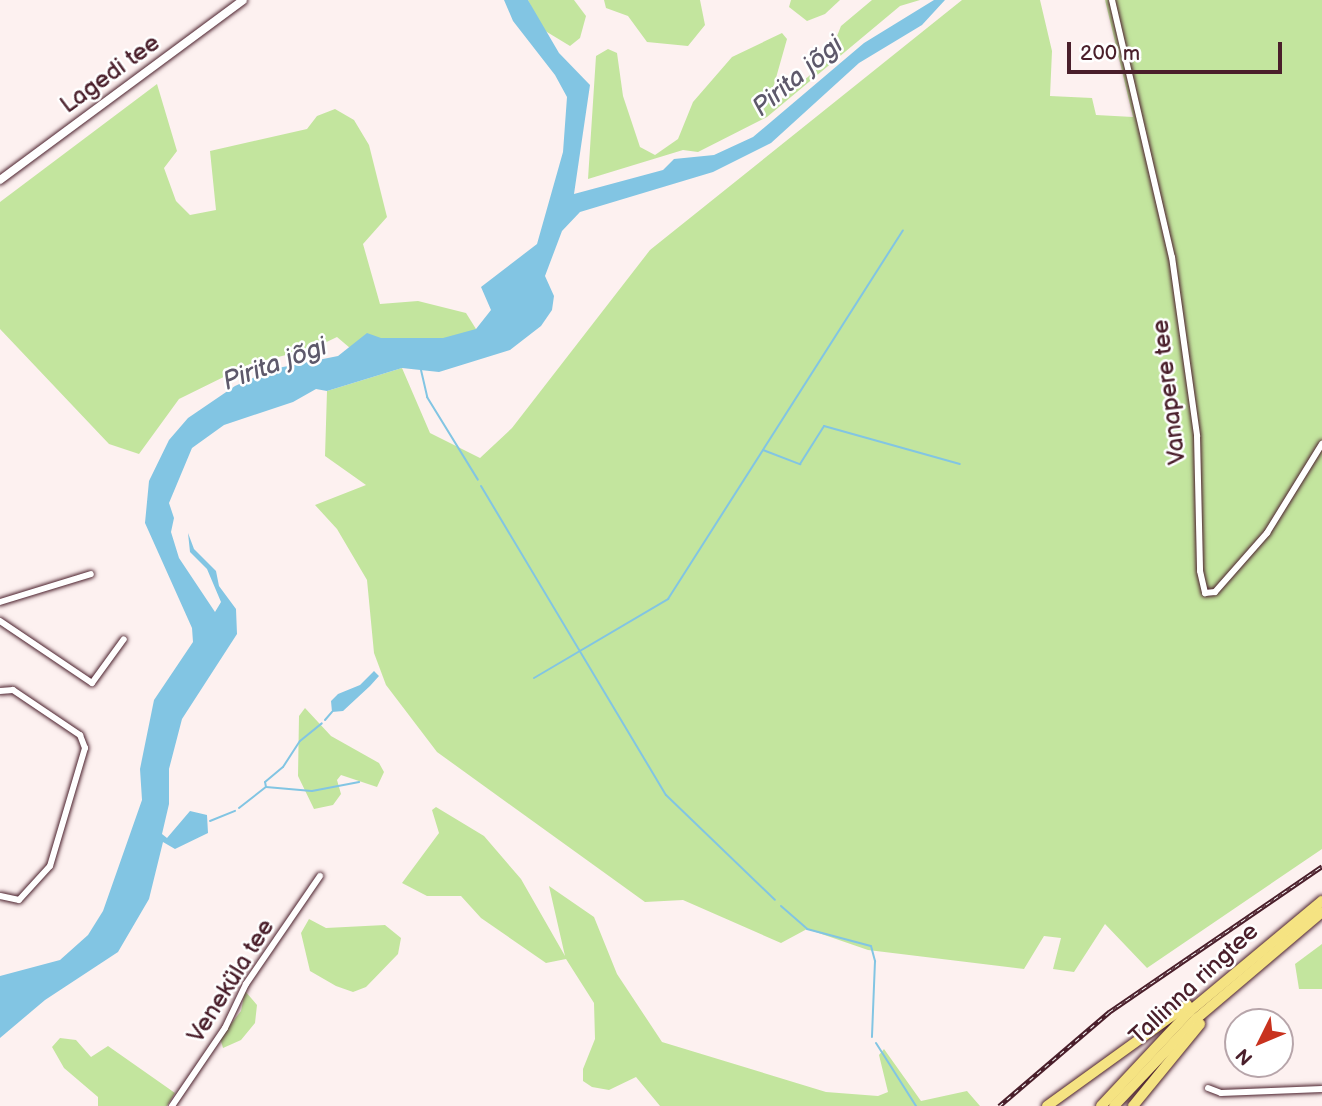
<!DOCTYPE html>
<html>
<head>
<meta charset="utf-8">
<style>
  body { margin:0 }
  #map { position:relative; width:1322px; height:1106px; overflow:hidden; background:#fdf1f0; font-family:"Balsamiq Sans",sans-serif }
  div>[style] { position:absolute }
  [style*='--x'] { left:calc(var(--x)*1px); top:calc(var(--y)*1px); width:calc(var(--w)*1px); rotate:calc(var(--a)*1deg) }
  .green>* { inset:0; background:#c3e59e }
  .water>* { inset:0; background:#82c5e3 }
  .stream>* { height:2px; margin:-1px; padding:0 1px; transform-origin:1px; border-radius:1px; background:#82c5e3 }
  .roads { filter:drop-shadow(0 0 2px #4a1f2b) drop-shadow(0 0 2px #4a1f2b) }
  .minor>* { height:6px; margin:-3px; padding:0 3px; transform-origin:3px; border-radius:3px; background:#fff }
  .tertiary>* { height:8px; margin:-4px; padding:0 4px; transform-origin:4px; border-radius:4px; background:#fff }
  .trunk>* { height:10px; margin:-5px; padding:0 5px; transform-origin:5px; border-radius:5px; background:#f5e382 }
  .rail>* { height:4.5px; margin-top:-2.25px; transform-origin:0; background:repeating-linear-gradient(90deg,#fff 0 5px,#4a1f2b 0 10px); box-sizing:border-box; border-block:2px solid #4a1f2b }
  span { translate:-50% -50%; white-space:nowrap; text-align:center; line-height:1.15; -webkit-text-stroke:5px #fff; paint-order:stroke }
  .street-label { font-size:24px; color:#4a1f2b }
  .water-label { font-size:26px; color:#5e596b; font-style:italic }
  .north { position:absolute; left:1224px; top:1008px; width:70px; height:70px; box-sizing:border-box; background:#fff; border:2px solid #b7a5aa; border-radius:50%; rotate:227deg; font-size:19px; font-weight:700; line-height:28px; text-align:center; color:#4a1f2b }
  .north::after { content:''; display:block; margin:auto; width:24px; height:32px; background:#c8321e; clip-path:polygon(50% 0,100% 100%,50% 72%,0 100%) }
  .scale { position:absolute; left:1067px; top:42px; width:215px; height:32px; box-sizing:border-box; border:4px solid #4a1f2b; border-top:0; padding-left:9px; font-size:21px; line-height:24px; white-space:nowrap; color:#4a1f2b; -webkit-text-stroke:5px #fff; paint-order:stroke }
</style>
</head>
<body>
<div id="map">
  <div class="green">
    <div style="clip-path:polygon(528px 0,574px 0,586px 16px,580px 38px,570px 46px,542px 29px)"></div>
    <div style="clip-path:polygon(604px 0,700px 0,705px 25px,688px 46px,647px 42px,628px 16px,606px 8px)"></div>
    <div style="clip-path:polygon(791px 0,840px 0,825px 14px,807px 21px,789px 7px)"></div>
    <div style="clip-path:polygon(872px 0,920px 0,900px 6px,767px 117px,698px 152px,683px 150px,588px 179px,596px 56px,608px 49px,617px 53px,623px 96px,640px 147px,655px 155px,678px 139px,693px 102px,732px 57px,782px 33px,787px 39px,772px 92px,779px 101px,827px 61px,841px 26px)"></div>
    <div style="clip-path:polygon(962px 0,1040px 0,1052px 51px,1050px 96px,1092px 98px,1096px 115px,1133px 117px,1105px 0,1322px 0,1322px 849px,1147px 968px,1105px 924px,1074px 972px,1053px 969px,1061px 938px,1044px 936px,1024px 969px,868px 950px,807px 929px,781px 943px,683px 900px,645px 902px,437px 752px,386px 685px,374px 653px,367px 580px,337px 529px,315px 505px,366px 485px,325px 456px,327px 391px,402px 368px,430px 433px,480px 458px,512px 428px,650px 250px)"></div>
    <div style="clip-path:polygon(157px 84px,177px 151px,164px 168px,176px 201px,190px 215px,216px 210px,210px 151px,307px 129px,317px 116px,335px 109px,354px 120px,369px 145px,387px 217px,363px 244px,380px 304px,418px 301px,466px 313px,476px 329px,465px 354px,393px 358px,367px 334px,350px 348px,337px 337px,314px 348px,250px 364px,179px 399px,139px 454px,109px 444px,0 329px,0 202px)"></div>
    <div style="clip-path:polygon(305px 708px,331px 736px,379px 763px,384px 772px,377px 787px,341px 775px,337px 780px,341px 794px,333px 805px,314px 809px,298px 776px,299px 716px)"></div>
    <div style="clip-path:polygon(436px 807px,484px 836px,521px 879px,565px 956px,549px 886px,594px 917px,617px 974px,662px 1042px,826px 1092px,878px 1096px,888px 1092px,879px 1055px,884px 1049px,921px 1101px,967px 1091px,980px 1106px,660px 1106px,636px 1077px,609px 1090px,592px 1087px,583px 1081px,583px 1069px,595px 1039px,594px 1003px,566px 959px,546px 963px,481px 918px,461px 896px,427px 896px,402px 883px,439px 833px,432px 810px)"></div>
    <div style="clip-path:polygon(309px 919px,326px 928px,385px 925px,401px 938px,398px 954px,366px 987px,353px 992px,336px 986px,310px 971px,301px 933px)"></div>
    <div style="clip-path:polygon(1322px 944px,1322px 989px,1299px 989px,1295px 964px)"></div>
    <div style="clip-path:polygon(245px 991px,257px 1005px,255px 1023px,241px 1040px,223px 1048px,220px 1038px,241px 1011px)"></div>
    <div style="clip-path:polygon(60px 1038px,76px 1040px,91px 1057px,108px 1046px,175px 1093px,167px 1106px,98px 1106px,98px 1097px,64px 1068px,52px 1047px)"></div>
  </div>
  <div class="water">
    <div style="clip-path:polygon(504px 0,528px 0,559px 53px,590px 85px,574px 194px,663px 170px,674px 159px,714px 155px,753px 137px,864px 43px,934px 0,945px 0,922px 25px,859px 63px,771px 143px,713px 172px,580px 212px,562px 231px,545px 276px,554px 296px,552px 310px,541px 326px,510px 350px,439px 372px,402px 368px,327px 391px,316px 389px,293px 402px,224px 425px,192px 448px,169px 503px,174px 518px,171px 532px,179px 558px,215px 612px,221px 602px,207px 569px,190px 552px,188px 533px,194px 549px,216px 571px,219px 586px,236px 609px,237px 634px,182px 719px,169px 769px,169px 804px,162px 834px,167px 838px,190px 811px,207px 815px,208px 833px,175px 849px,163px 842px,149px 899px,118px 952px,45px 1000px,0 1038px,0 976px,60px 960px,88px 935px,103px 911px,142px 800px,140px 769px,154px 700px,193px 642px,192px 628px,145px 523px,149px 481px,169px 440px,188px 418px,235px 386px,273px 369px,338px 356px,367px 333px,381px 338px,443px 338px,476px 329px,491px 310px,481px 287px,537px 244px,563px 152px,567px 97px,555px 75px,513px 21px)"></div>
    <div style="clip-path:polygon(374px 671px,379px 676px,370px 686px,343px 711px,332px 712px,331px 701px,338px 694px,360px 685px)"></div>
  </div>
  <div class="stream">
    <div style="--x:421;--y:370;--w:28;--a:77"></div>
    <div style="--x:427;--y:397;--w:97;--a:58.4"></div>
    <div style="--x:763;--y:450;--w:40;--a:21"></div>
    <div style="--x:800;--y:464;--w:45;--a:-57.7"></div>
    <div style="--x:824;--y:426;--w:141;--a:15.6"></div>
    <div style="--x:481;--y:486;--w:360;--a:59.1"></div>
    <div style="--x:666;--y:795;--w:151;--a:43.9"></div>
    <div style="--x:534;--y:678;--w:156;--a:-30.5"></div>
    <div style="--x:668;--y:599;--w:437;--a:-57.5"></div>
    <div style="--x:325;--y:720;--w:11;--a:-49"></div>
    <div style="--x:266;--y:787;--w:5;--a:-101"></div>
    <div style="--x:265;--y:782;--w:23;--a:-40"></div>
    <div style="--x:283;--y:767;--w:31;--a:-57"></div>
    <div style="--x:300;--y:741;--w:28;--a:-39"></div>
    <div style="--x:239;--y:808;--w:34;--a:-38"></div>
    <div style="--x:266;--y:787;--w:46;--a:5"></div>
    <div style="--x:312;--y:791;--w:48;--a:-10.8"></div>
    <div style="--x:210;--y:821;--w:27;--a:-22"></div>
    <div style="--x:781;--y:906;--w:35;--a:41"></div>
    <div style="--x:807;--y:929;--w:66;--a:14.9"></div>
    <div style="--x:871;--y:946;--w:16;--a:75"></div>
    <div style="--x:875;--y:961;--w:76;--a:92.3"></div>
    <div style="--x:876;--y:1043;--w:75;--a:57.6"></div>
  </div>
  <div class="roads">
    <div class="minor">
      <div style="--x:1112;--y:0;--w:264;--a:76.9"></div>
      <div style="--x:1172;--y:257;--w:181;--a:82"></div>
      <div style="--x:1197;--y:436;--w:135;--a:88.7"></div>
      <div style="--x:1200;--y:571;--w:23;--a:77"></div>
      <div style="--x:1205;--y:593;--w:10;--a:-6"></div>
      <div style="--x:1215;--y:592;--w:79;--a:-48.6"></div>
      <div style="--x:1267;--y:533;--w:105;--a:-58.3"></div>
      <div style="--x:0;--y:602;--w:95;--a:-17.1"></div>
      <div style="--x:0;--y:621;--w:111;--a:34"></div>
      <div style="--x:92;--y:683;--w:54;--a:-54"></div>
      <div style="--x:0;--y:691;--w:13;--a:-4"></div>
      <div style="--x:13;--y:690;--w:81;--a:33.9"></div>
      <div style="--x:80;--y:735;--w:14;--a:69"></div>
      <div style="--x:85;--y:748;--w:123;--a:106.5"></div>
      <div style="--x:50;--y:866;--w:46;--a:132.4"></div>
      <div style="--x:19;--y:900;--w:19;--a:-168"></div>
      <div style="--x:1208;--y:1088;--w:14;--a:21"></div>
      <div style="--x:1221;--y:1093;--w:101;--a:-2.3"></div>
      <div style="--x:172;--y:1106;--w:94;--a:-55.8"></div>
      <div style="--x:225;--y:1028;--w:49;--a:-64.5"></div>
      <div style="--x:246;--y:984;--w:131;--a:-55.6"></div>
    </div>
    <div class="tertiary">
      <div style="--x:0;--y:180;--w:302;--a:-36.5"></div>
    </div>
    <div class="trunk">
      <div style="--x:1047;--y:1106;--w:173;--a:-35.8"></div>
      <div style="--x:1101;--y:1106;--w:130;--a:-46.9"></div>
      <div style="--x:1190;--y:1011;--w:172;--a:-39.8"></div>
      <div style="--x:1114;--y:1106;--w:120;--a:-46.7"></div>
      <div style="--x:1196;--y:1019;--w:165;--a:-40.3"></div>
      <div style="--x:1133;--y:1106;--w:106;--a:-50.7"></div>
    </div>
  </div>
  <div class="rail">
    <div style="--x:999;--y:1106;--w:145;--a:-40.5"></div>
    <div style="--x:1109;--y:1012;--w:258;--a:-34.4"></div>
  </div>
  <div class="street-label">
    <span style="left:110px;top:74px;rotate:-36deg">Lagedi tee</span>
    <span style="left:1169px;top:392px;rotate:-97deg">Vanapere tee</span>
    <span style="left:231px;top:981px;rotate:-58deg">Veneküla tee</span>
    <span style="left:1194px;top:984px;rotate:-43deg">Tallinna ringtee</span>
  </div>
  <div class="water-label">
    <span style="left:798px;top:77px;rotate:-40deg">Pirita jõgi</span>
    <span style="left:275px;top:365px;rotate:-20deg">Pirita jõgi</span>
  </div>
  <div class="north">N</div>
  <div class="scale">200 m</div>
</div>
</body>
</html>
